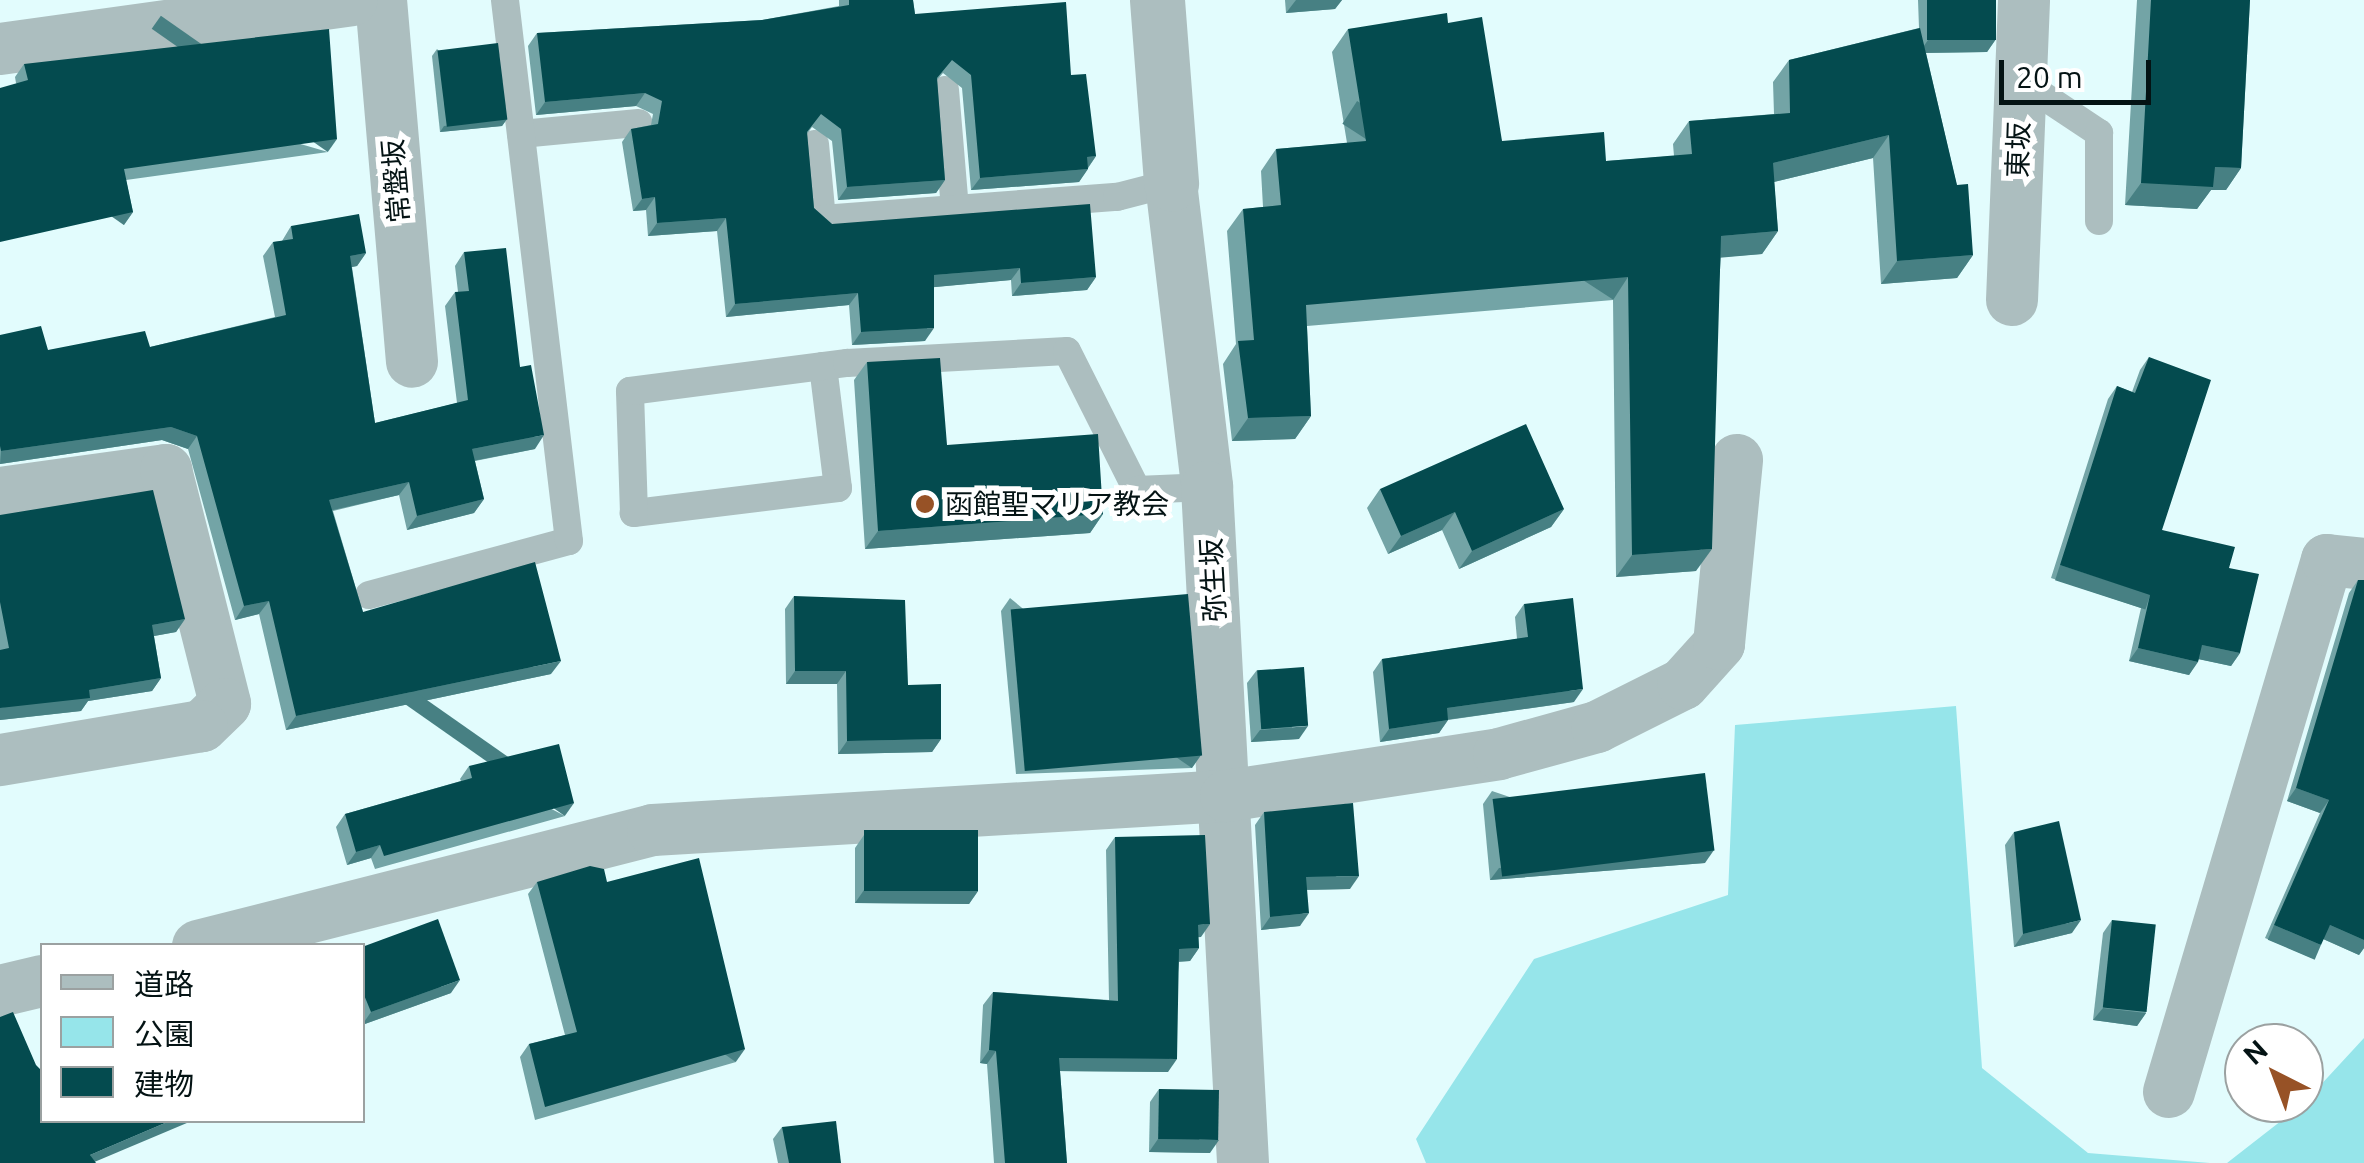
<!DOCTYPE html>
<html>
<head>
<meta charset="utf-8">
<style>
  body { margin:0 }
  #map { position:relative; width:2364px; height:1163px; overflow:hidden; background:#e2fcfd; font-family:Ubuntu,"Noto Sans JP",sans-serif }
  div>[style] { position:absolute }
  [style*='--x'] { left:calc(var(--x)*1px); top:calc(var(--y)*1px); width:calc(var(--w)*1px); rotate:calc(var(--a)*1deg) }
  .green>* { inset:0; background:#96e5ea }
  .service>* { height:28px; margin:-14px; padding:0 14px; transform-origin:14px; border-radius:14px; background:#acbebf }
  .minor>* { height:52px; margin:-26px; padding:0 26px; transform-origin:26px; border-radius:26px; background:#acbebf }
  .tertiary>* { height:55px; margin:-27.5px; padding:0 27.5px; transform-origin:27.5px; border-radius:27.5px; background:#acbebf }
  .wall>* { inset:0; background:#73a4a6 }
  .shaded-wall>* { inset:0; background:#478083; transform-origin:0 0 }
  .building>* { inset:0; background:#044b4f; transform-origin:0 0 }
  .dots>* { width:28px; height:28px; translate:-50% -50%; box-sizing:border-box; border:5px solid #fff; border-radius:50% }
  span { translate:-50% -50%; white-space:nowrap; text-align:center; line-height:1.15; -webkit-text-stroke:10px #fff; paint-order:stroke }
  .street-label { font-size:28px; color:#041314 }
  .poi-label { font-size:28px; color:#041314 }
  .left { translate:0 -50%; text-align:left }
  .legend { position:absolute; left:40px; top:943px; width:325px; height:180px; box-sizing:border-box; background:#fff; border:2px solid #9ba1a1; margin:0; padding:12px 18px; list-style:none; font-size:30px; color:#041314 }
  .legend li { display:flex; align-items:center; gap:20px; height:50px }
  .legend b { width:50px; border:2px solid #9ba1a1 }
  .north { position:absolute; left:2224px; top:1023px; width:100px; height:100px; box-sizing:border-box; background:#fff; border:2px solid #9ba1a1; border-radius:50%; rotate:318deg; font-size:28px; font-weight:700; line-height:40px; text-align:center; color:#041314 }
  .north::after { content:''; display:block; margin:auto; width:35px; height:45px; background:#975226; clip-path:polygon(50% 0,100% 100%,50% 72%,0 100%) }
  .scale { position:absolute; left:1999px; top:60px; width:152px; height:45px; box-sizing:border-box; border:5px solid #041314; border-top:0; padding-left:12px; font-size:30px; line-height:35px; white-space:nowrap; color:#041314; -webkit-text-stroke:8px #fff; paint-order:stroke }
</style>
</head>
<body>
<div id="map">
  <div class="green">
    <div style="clip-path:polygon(1956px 706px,1982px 1068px,2088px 1153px,2210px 1163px,1426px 1163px,1416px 1139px,1534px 959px,1728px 895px,1735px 725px)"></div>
    <div style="clip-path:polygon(2364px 1038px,2364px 1163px,2227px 1163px,2304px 1103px)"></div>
  </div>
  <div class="service">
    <div style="--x:2021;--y:81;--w:94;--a:33.7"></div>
    <div style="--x:2099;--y:133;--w:88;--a:90"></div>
    <div style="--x:945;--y:90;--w:119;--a:85.2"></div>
    <div style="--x:521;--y:134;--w:118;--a:-5.4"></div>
    <div style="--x:815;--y:144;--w:75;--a:84.7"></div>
    <div style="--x:822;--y:219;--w:296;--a:-4.3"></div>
    <div style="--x:1117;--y:197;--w:56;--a:-14.5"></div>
    <div style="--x:823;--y:366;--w:123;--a:83"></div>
    <div style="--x:838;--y:488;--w:206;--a:173"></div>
    <div style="--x:634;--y:513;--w:122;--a:-91.9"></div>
    <div style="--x:630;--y:391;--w:219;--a:-7.4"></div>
    <div style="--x:847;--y:363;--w:220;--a:-3.1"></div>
    <div style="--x:1067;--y:351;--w:156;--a:63.3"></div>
    <div style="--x:1137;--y:490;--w:70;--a:-2.5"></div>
    <div style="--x:369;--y:595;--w:207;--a:-15.1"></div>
    <div style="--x:569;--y:541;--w:545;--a:-96.75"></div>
  </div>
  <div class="minor">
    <div style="--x:381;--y:0;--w:363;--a:85.1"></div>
    <div style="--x:0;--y:49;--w:355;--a:-7.9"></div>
    <div style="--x:1171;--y:183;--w:306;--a:83.2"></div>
    <div style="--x:1207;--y:487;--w:677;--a:86.95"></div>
    <div style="--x:2012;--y:300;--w:300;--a:-87.7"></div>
    <div style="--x:0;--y:493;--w:168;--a:-7.9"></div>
    <div style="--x:166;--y:470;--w:241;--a:75.8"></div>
    <div style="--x:225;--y:704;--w:32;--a:136"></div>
    <div style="--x:202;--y:726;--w:205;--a:170.4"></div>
    <div style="--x:198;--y:946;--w:470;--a:-14.3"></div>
    <div style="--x:653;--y:830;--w:574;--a:-3.4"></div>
    <div style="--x:1226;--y:796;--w:276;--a:-8.7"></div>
    <div style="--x:1499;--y:754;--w:102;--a:-15.4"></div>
    <div style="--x:1597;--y:727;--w:96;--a:-26.6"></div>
    <div style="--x:1683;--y:684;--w:54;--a:-48"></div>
    <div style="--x:1719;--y:644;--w:185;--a:-84.4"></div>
    <div style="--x:0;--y:991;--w:43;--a:-13.4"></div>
    <div style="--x:2169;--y:1092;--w:555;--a:-73.46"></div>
    <div style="--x:2327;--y:560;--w:37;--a:6"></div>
  </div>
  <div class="tertiary">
    <div style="--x:1157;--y:0;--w:184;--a:85.6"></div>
  </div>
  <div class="wall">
    <div style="clip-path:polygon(839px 0,913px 0,915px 14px,1071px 75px,1096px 156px,1079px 182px,971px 190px,962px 88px,943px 73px,937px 80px,945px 180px,936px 193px,838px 200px,832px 141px,812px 127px,807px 134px,814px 208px,832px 224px,1096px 277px,1087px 290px,1012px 296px,1011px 280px,934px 287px,925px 341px,852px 345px,849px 305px,726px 317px,717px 231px,648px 236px,646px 210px,633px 211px,622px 142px,631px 129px,651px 125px,653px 114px,636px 106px,536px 115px,528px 46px,537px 33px,762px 20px,839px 6px)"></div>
    <div style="clip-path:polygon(1285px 0,1342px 0,1335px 9px,1286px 13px)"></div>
    <div style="clip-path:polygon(1918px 0,1996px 0,1996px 39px,1987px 52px,1926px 53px,1973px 255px,1957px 278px,1881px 284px,1873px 158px,1774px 182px,1778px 231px,1762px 254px,1721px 257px,1696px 571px,1616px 577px,1613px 300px,1307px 326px,1311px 416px,1295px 439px,1232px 441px,1223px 364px,1236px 344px,1227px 231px,1243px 209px,1263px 207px,1261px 171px,1276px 149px,1347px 143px,1332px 52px,1348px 29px,1448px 23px,1502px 141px,1606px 161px,1674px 156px,1673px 144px,1689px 121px,1774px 114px,1773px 82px,1789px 60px,1919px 28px)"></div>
    <div style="clip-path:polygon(2137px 0,2250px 0,2241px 168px,2226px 190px,2211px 190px,2197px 209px,2125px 205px)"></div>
    <div style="clip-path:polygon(437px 49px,507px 119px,502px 126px,440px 132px,432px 56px)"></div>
    <div style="clip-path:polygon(24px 64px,328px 152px,126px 180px,133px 212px,124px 225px,16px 83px,15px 77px)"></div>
    <div style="clip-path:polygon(291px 226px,366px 253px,357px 266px,352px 267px,375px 423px,457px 403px,445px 306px,455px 292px,458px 292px,455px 266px,464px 252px,520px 367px,535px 449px,475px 461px,484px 499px,474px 513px,407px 530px,399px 495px,333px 511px,363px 612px,551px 674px,286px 730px,259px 614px,235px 620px,188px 449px,162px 440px,0 464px,0 335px,48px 350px,150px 347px,275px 317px,263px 256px,273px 242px,282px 241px)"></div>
    <div style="clip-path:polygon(2149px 357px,2162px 530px,2229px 568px,2240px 653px,2231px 666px,2199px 659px,2189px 675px,2129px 661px,2141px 608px,2051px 578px,2108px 399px,2117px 386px,2132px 392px,2140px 370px)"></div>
    <div style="clip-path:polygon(867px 362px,947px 445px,1103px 514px,1090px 533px,865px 549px,854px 380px)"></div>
    <div style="clip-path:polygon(1380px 489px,1564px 509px,1551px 527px,1459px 569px,1442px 530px,1388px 554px,1367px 508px)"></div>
    <div style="clip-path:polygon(0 515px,185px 619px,176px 632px,154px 636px,161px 678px,152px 691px,88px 701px,81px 711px,0 720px)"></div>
    <div style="clip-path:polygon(2358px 580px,2364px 580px,2364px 948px,2359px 955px,2323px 939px,2312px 958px,2265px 938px,2320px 813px,2287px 801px,2349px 593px)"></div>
    <div style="clip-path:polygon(794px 596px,908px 685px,941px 739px,932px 752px,838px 754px,837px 684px,786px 684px,785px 609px)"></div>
    <div style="clip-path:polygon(1010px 598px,1201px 755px,1192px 768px,1016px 774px,1001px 611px)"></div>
    <div style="clip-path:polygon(1524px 604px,1574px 702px,1448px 720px,1439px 733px,1380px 742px,1373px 672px,1382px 659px,1517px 639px,1515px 617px)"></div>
    <div style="clip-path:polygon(1257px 670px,1299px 739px,1251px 742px,1247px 683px)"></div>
    <div style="clip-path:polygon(469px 766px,565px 816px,375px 869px,371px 858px,347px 865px,336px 827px,345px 814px,461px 781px,460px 779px)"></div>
    <div style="clip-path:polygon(1492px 791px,1705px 863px,1490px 880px,1483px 804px)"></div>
    <div style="clip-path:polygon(1264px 812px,1350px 889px,1307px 890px,1300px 926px,1261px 930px,1255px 825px)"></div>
    <div style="clip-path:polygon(2014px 832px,2072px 933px,2014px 947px,2005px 845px)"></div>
    <div style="clip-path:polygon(864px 835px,978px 891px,969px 904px,855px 903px,855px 848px)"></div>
    <div style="clip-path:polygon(1115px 837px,1201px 937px,1198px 937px,1199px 948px,1190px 961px,1179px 962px,1168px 1072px,1060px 1071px,1067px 1163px,994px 1163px,987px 1064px,980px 1063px,983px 1005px,993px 992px,1109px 1000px,1106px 850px)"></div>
    <div style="clip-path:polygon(537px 882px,607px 882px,736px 1062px,535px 1120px,520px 1057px,529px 1044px,565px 1035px,528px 894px)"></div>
    <div style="clip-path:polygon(2112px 920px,2146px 1013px,2137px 1026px,2093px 1020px,2103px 933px)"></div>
    <div style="clip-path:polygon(362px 947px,451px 993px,362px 1025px)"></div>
    <div style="clip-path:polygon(1159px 1089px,1210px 1153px,1149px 1152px,1150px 1102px)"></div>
    <div style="clip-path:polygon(782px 1127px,841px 1163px,778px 1163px,773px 1139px)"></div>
  </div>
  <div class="shaded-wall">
    <div style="clip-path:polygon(1296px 0,1342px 0,1335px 9px,1286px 13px)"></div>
    <div style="clip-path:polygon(1996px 39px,1987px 52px,1919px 53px,1928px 40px)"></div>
    <div style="clip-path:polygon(645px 93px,636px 106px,536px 115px,545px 102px)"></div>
    <div style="clip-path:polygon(507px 119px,502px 126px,440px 132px,444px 126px)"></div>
    <div style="clip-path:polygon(1889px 135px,1873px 158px,1757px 186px,1773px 163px)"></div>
    <div style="left:337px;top:139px;width:16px;height:215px;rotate:125deg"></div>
    <div style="clip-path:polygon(1096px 156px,1087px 169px,1087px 157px)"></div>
    <div style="clip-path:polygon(2215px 167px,2241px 168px,2226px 190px,2211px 190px,2197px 209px,2125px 205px,2141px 183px)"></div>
    <div style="clip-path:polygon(1088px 169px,1079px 182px,971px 190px,980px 178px)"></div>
    <div style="clip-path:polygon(945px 180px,936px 193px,838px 200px,847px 187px)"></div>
    <div style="clip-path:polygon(655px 197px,646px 210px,633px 211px,642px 199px)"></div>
    <div style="left:133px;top:212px;width:16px;height:136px;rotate:125deg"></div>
    <div style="clip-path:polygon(726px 218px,717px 231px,648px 236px,657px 223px)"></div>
    <div style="clip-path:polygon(1778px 231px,1762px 254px,1706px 259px,1721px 236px)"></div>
    <div style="clip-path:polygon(366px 253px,357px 266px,341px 269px,350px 256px)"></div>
    <div style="clip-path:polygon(1973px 255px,1957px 278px,1881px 284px,1897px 261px)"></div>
    <div style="clip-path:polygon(1020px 268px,1011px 280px,925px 288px,934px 275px)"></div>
    <div style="clip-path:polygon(1096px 277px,1087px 290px,1012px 296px,1021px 283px)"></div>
    <div style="left:1628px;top:277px;width:27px;height:323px;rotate:123deg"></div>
    <div style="clip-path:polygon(858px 293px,849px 305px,726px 317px,735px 304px)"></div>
    <div style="clip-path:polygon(934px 328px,925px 341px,852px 345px,861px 332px)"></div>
    <div style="clip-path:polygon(1311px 416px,1295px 439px,1232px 441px,1248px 418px)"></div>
    <div style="clip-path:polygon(171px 427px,197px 436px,188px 449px,162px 440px,0 464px,1px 451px)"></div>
    <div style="clip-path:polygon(544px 435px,535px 449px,462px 463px,472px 449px)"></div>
    <div style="clip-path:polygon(409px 482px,399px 495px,320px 513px,329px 500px)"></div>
    <div style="clip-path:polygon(484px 499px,474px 513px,407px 530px,417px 516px)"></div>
    <div style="clip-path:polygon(1564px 509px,1551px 527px,1459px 569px,1472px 551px)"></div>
    <div style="clip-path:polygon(1455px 512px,1442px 530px,1388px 554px,1401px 536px)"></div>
    <div style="clip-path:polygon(1103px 514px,1090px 533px,865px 549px,878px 531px)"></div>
    <div style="clip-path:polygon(1712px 549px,1696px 571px,1616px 577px,1632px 555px)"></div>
    <div style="left:2060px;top:565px;width:95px;height:16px;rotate:18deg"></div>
    <div style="clip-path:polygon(269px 601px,259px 614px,235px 620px,244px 606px)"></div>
    <div style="clip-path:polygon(185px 619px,176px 632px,143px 638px,152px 625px)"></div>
    <div style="clip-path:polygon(2202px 645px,2240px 653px,2231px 666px,2193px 658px)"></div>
    <div style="clip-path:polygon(2138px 648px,2198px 662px,2189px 675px,2129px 661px)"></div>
    <div style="clip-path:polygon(561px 661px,551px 674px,286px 730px,296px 716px)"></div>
    <div style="clip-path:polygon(795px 671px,846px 671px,837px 684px,786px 684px)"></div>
    <div style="clip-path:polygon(161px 678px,152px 691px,88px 701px,81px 711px,0 720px,0 708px,89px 690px)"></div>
    <div style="clip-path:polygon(1583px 689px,1574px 702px,1438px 721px,1447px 708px)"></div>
    <div style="clip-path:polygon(1448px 720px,1439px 733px,1380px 742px,1389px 729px)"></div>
    <div style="clip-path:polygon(1308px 726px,1299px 739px,1251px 742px,1260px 730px)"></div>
    <div style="clip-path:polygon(941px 739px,932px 752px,838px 754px,847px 741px)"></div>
    <div style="left:1201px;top:755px;width:16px;height:176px;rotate:125deg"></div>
    <div style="clip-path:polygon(2296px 788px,2329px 800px,2320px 813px,2287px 801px)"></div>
    <div style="left:574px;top:803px;width:16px;height:197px;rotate:125deg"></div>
    <div style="clip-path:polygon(380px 845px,371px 858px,347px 865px,356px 852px)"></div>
    <div style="clip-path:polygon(1714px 850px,1705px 863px,1490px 880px,1499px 868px)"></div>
    <div style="clip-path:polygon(1359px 876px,1350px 889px,1297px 890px,1306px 877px)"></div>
    <div style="clip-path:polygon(864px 890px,978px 891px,969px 904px,855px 903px)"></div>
    <div style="clip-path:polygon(1309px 913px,1300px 926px,1261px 930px,1270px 917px)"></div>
    <div style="clip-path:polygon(2081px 920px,2072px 933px,2014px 947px,2023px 934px)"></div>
    <div style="clip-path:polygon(1210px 924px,1201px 937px,1189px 938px,1198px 925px)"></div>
    <div style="left:2274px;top:925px;width:51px;height:16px;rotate:23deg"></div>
    <div style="clip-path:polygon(2330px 925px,2364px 940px,2364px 948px,2359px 955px,2321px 938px)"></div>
    <div style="clip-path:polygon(1199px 948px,1190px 961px,1170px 962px,1179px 949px)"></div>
    <div style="clip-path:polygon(460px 980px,451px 993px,362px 1025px,371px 1012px)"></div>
    <div style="clip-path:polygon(2103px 1008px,2146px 1013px,2137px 1026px,2093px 1020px)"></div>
    <div style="left:745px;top:1049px;width:16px;height:208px;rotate:125deg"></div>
    <div style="clip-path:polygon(989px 1050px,996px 1051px,987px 1064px,980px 1063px)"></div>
    <div style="clip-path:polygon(1059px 1058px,1177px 1059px,1168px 1072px,1050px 1071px)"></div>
    <div style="clip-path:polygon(172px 1120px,194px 1120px,92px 1163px,90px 1155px)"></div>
    <div style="clip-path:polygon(1158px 1139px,1219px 1140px,1210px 1153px,1149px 1152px)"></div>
  </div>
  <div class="building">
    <div style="clip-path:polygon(849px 0,913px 0,915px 14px,1066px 2px,1071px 75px,1086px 74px,1096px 156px,1087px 157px,1088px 169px,980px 178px,971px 75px,952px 60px,937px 78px,945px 180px,847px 187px,841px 129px,821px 114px,807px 132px,814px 208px,832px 224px,1090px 204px,1096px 277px,1021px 283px,1020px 268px,934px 275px,934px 328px,861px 332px,858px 293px,735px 304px,726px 218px,657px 223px,655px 197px,642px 199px,631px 129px,658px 124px,662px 101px,645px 93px,545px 102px,537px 33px,762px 20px,849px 5px)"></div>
    <div style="left:1927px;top:0;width:69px;height:40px"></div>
    <div style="clip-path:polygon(2151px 0,2250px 0,2241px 168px,2215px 167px,2213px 187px,2141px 183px)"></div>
    <div style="clip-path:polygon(1447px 13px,1448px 23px,1482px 17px,1502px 141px,1604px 132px,1606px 161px,1692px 154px,1689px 121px,1790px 113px,1789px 60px,1920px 28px,1957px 185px,1968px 184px,1973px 255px,1897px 261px,1889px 135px,1773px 163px,1778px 231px,1721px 236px,1712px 549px,1632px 555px,1628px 277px,1306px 305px,1311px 416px,1248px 418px,1238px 341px,1254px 340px,1243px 209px,1281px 205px,1276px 149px,1366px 141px,1348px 29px)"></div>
    <div style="clip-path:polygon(329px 29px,337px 139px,124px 169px,133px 212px,0 242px,0 88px,28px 80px,24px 64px)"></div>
    <div style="left:498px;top:43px;width:77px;height:61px;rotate:83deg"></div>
    <div style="clip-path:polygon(359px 214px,366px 253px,350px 256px,375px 423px,468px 400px,455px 292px,469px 291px,464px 252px,506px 248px,520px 367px,531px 365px,544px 435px,472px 449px,484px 499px,417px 516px,409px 482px,329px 500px,363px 612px,535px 562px,561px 661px,296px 716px,269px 601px,244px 606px,197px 436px,171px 427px,1px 451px,0 446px,0 335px,41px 326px,48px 350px,145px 331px,150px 347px,286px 315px,273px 242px,293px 239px,291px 226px)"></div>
    <div style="clip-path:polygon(2149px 357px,2211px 380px,2162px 530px,2235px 547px,2229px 568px,2259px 574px,2240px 653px,2202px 645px,2198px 662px,2138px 648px,2150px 595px,2060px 565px,2117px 386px,2135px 393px)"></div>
    <div style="clip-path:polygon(940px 358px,947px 445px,1098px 434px,1103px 514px,878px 531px,867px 362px)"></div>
    <div style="clip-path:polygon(1526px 424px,1564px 509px,1472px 551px,1455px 512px,1401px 536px,1380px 489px)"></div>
    <div style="clip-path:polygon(153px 490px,185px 619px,152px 625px,161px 678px,89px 690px,90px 698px,0 708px,0 650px,9px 648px,0 602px,0 515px)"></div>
    <div style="clip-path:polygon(2358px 580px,2364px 580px,2364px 940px,2330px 925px,2321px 945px,2274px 925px,2329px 800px,2296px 788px)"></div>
    <div style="left:1188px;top:594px;width:162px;height:178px;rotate:85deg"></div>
    <div style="clip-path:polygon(794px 596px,905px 600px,908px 685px,941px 684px,941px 739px,847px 741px,846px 671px,795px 671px)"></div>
    <div style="clip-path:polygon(1573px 598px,1583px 689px,1447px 708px,1448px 720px,1389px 729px,1382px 659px,1528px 637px,1524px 604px)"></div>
    <div style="left:1304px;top:667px;width:59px;height:47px;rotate:86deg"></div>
    <div style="clip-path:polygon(559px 744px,574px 803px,384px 856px,380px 845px,356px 852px,345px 814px,472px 778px,469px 766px)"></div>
    <div style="left:1705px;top:773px;width:78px;height:214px;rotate:83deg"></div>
    <div style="clip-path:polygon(1353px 803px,1359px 876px,1306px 877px,1309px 913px,1270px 917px,1264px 812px)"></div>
    <div style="clip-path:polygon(2059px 821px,2081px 920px,2023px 934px,2014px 832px)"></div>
    <div style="left:978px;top:830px;width:61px;height:114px;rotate:90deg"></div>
    <div style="clip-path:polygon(1205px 835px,1210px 924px,1198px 925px,1199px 948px,1179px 949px,1177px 1059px,1059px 1058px,1067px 1163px,1005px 1163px,996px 1051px,989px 1050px,993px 992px,1118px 1001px,1115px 837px)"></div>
    <div style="clip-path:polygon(699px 858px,745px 1049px,545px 1107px,529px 1044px,577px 1032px,537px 882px,590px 866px,604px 869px,607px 882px)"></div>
    <div style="clip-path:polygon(438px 919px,460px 980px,371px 1012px,362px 990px,362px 947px)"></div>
    <div style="left:2112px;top:920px;width:44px;height:88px;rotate:6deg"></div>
    <div style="clip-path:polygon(13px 1012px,36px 1065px,42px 1071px,42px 1120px,172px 1120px,90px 1155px,96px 1163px,0 1163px,0 1017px)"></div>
    <div style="left:1159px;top:1089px;width:60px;height:50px;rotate:1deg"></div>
    <div style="clip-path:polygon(836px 1121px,841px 1163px,789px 1163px,782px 1127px)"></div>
  </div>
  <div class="dots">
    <div style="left:925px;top:504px;background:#975226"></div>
  </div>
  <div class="street-label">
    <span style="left:2018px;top:150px;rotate:-88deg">東坂</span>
    <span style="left:396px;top:181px;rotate:-95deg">常盤坂</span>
    <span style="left:1213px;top:580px;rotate:-93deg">弥生坂</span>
  </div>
  <div class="poi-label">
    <span class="left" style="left:945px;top:504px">函館聖マリア教会</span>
  </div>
  <ul class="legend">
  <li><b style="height:12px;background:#acbebf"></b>道路</li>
  <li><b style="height:28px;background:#96e5ea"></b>公園</li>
  <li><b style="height:28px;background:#044b4f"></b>建物</li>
  </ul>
  <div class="north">N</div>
  <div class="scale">20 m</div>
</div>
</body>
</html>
